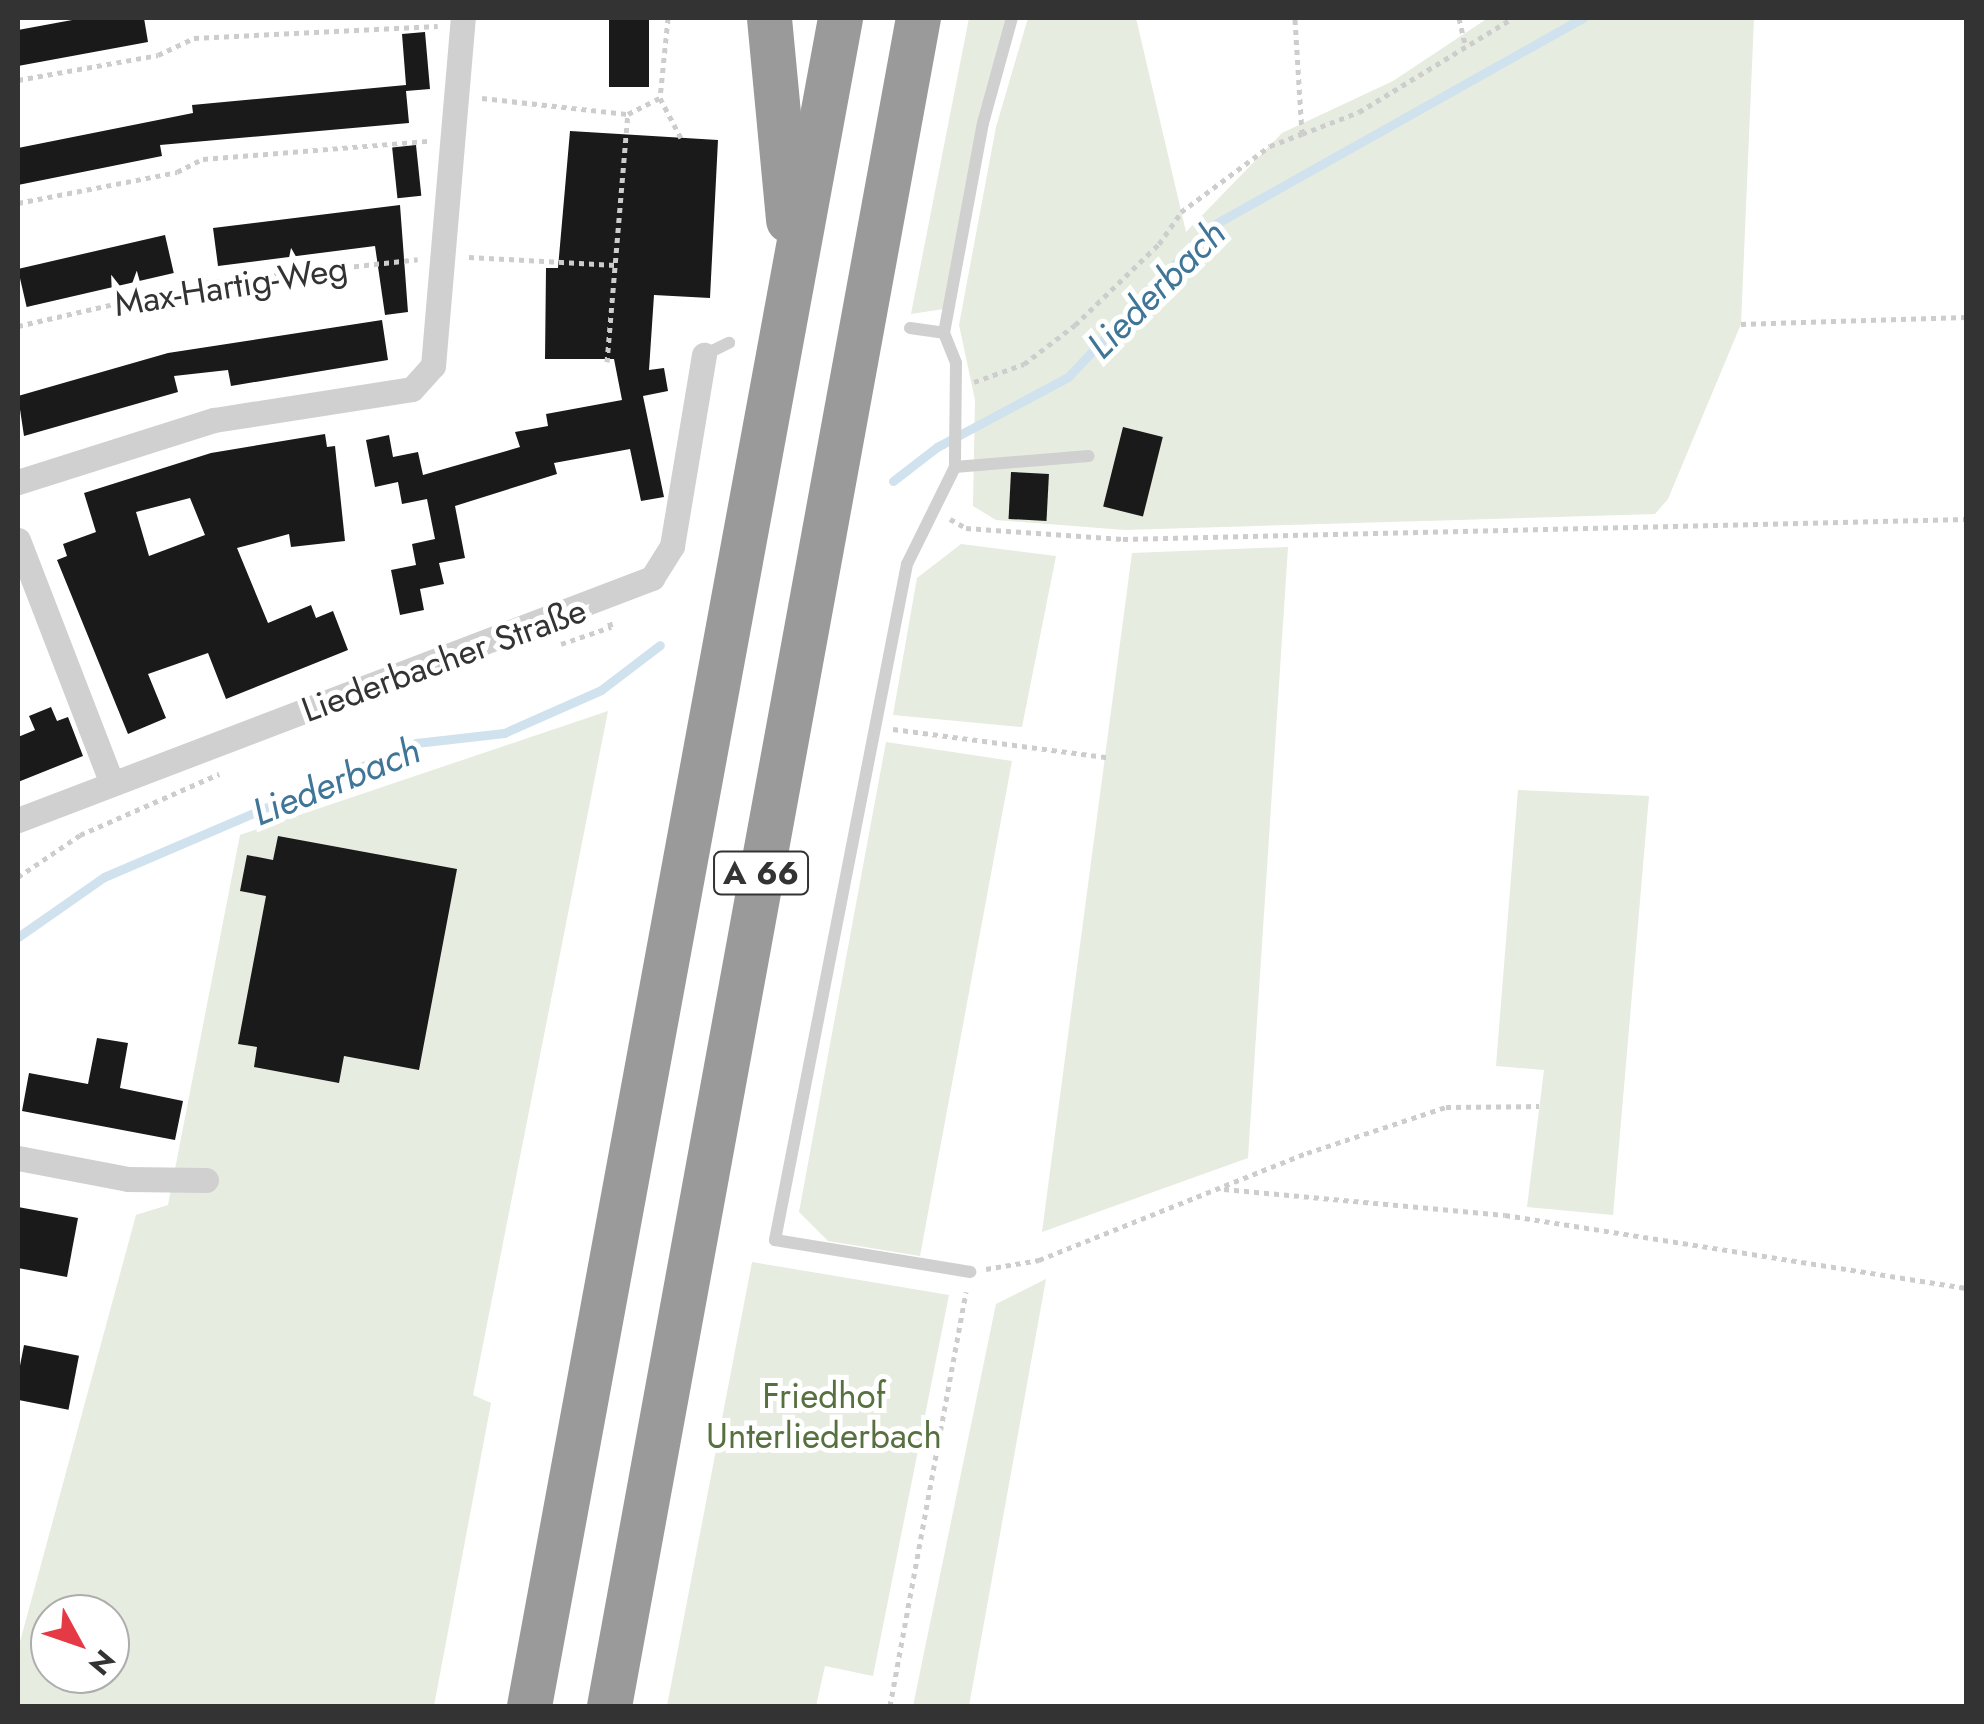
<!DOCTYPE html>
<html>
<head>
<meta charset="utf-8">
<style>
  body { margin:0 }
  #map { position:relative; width:1984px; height:1724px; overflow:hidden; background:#fff; font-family:Jost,sans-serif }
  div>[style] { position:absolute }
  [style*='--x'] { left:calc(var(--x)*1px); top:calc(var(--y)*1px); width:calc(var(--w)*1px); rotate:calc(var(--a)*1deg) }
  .green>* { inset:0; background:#e6ecdf }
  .stream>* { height:9px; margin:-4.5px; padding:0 4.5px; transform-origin:4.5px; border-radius:4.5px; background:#cfe2ee }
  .building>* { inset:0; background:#1a1a1a; transform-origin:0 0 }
  .path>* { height:5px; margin-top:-2.5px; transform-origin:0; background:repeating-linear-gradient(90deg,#cdcdcd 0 5px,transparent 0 10px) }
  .service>* { height:12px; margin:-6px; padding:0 6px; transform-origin:6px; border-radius:6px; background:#d0d0d0 }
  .minor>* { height:25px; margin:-12.5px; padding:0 12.5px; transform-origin:12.5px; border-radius:12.5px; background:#d0d0d0 }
  .motorway>* { height:45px; margin:-22.5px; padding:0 22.5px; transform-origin:22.5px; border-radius:22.5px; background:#9a9a9a }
  span { translate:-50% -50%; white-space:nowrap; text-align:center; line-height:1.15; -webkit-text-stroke:10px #fff; paint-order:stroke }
  .shield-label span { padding:2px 8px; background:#fff; border:2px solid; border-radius:8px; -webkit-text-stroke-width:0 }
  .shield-label { font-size:32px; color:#333; font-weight:700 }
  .street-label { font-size:35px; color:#333 }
  .park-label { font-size:35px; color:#56703f }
  .water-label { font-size:38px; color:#3f7597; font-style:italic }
  .frame { position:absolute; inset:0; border:20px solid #333; pointer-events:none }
  .north { position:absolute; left:30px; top:1594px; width:100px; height:100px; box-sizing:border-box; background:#fff; border:2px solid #adadad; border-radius:50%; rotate:130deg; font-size:28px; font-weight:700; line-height:40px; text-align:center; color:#333 }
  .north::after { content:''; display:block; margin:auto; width:35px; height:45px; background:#e63946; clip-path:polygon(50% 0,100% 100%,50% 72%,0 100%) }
</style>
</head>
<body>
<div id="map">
  <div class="green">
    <div style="clip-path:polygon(969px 18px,1012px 18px,944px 309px,911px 314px)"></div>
    <div style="clip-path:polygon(1028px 18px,1136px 18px,1186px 232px,1282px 133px,1393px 81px,1488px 18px,1754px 18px,1741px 324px,1668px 499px,1655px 514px,1125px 530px,996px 520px,973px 506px,975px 400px,959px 325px,996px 127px)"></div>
    <div style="clip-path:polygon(961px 544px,1056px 556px,1022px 727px,893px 715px,917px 578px)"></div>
    <div style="clip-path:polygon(1288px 547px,1248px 1158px,1042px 1232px,1132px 553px)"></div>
    <div style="clip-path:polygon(evenodd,608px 711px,473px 1395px,491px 1403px,434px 1706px,18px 1706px,18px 1649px,136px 1215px,168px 1205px,240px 835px,608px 711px,50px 1614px,110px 1614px,110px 1674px,50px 1674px,50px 1614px)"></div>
    <div style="clip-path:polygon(886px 742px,1012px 761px,920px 1256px,828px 1241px,799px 1212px)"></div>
    <div style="clip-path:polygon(1518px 790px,1649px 796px,1613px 1215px,1527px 1207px,1544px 1070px,1496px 1066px)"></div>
    <div style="clip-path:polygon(752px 1262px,949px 1295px,873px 1676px,825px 1666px,816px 1706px,667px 1706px)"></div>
    <div style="clip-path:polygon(1046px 1279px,969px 1706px,913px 1706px,996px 1304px)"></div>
  </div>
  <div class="stream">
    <div style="--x:893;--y:481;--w:56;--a:-37.7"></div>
    <div style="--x:937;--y:447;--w:149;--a:-28.1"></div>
    <div style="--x:1068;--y:377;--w:207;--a:-46.6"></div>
    <div style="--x:1210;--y:227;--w:428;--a:-29.3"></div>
    <div style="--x:18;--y:937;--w:105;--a:-34.9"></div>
    <div style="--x:104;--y:877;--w:340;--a:-23.2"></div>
    <div style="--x:416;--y:743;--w:89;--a:-6.5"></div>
    <div style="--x:504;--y:733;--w:106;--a:-23.9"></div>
    <div style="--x:601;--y:690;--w:74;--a:-37.3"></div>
  </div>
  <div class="building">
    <div style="clip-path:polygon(83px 18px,144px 18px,148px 42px,18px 66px,18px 30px)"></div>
    <div style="left:609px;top:18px;width:40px;height:69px"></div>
    <div style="clip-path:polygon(425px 32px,430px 89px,406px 91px,409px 123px,160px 145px,162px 156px,18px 185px,18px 148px,193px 113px,192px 105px,406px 85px,402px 34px)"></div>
    <div style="clip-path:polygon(570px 131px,718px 140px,710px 298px,654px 295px,649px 370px,664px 368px,668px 391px,643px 396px,664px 497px,641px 501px,630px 449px,554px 463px,557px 474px,455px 506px,465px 558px,439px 563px,444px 584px,420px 589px,424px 610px,400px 615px,391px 570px,416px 565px,412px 544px,435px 539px,427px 499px,402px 504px,398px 482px,375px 487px,366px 440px,389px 435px,393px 457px,418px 452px,423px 475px,520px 447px,515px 432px,548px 426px,546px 414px,622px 400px,614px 359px,545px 359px,546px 268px,558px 268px)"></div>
    <div style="left:416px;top:145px;width:51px;height:24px;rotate:84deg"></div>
    <div style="clip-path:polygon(400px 205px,408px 312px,385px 315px,375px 246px,218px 266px,213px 228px)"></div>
    <div style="left:165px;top:235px;width:39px;height:151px;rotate:77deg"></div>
    <div style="clip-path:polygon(382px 320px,388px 360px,231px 386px,228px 370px,174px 376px,178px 392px,24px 436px,18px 396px,168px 353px)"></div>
    <div style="left:1123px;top:427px;width:41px;height:82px;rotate:14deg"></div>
    <div style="clip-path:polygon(evenodd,325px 434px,327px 447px,335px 446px,345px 541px,291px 547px,289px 534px,237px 548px,268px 623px,311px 605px,316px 618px,333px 611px,348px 650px,226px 699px,208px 653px,148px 674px,166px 718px,128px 734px,57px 560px,67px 556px,63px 544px,96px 532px,84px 493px,211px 453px,325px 434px,190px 498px,205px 535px,149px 556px,136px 512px,190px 498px)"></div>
    <div style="left:1011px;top:472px;width:38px;height:47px;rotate:3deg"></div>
    <div style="clip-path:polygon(51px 707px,57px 721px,68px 717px,83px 756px,18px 782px,18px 737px,35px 730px,29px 716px)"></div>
    <div style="clip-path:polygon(278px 836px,457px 869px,419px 1070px,344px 1056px,339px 1083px,254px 1067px,257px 1047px,238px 1044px,266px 896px,240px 891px,247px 855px,273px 860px)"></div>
    <div style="clip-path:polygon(97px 1038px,128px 1043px,120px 1088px,183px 1101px,175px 1140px,22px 1111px,29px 1073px,88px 1084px)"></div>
    <div style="clip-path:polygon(18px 1207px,78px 1218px,67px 1277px,18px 1268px)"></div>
    <div style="left:24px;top:1345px;width:56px;height:55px;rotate:11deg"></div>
  </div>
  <div class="path">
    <div style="--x:668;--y:18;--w:80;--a:95.7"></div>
    <div style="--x:660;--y:98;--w:45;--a:62.3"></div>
    <div style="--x:1459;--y:18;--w:27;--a:77"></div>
    <div style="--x:18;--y:80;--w:142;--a:-10.1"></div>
    <div style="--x:158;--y:55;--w:40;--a:-25"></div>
    <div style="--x:194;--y:38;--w:244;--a:-2.8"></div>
    <div style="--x:482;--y:98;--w:147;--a:6.3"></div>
    <div style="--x:1302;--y:134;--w:61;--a:-21.1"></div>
    <div style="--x:1359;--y:112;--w:180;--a:-31.4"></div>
    <div style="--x:18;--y:203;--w:162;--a:-11"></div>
    <div style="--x:177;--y:172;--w:29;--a:-27"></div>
    <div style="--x:203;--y:159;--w:226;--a:-4.6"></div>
    <div style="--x:469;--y:257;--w:146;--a:3.1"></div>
    <div style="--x:1741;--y:324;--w:225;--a:-1.8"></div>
    <div style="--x:18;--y:326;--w:192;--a:-12.9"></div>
    <div style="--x:205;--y:283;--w:214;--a:-6.4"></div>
    <div style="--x:607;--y:362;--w:249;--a:-85.2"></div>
    <div style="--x:628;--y:114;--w:36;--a:-27"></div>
    <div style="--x:974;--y:382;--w:53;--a:-19.8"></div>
    <div style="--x:1024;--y:364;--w:64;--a:-37.4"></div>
    <div style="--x:1075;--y:325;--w:117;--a:-44"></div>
    <div style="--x:1159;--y:244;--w:39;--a:-55"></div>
    <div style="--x:1181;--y:212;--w:111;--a:-36.6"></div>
    <div style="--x:1270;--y:146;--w:34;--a:-21"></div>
    <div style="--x:1302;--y:134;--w:116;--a:-93.5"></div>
    <div style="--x:950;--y:519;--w:18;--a:29"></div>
    <div style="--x:966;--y:528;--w:157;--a:4"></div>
    <div style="--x:1123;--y:539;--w:843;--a:-1.36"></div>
    <div style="--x:561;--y:644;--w:53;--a:-18.8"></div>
    <div style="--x:611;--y:627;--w:7;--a:-106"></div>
    <div style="--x:893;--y:729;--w:216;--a:7.5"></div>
    <div style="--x:18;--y:877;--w:75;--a:-34.1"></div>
    <div style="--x:80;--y:835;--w:152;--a:-23.7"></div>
    <div style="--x:1224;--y:1189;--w:282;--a:5.3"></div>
    <div style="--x:1505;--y:1215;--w:467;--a:9"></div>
    <div style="--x:986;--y:1269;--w:54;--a:-9.6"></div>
    <div style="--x:1039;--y:1260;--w:289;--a:-21.8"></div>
    <div style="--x:1307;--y:1153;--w:146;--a:-18.3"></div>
    <div style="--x:1446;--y:1107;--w:93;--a:-0.6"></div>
    <div style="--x:890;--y:1706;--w:421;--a:-79.6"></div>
  </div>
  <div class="service">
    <div style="--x:910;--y:328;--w:34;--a:8"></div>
    <div style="--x:944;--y:333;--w:32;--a:68"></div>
    <div style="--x:956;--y:363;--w:104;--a:90.6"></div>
    <div style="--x:955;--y:467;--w:108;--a:116.3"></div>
    <div style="--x:907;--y:564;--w:689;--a:101.05"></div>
    <div style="--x:775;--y:1240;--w:198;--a:9.3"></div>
    <div style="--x:944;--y:333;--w:214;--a:-79.5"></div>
    <div style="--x:983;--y:123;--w:109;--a:-74.6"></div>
    <div style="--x:704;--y:355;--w:28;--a:-26"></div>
    <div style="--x:955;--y:467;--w:134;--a:-4.7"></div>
  </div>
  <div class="minor">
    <div style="--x:18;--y:482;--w:206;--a:-17.6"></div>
    <div style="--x:214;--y:420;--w:200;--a:-8.9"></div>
    <div style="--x:412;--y:389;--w:31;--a:-48"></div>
    <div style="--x:433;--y:366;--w:349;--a:-85.1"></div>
    <div style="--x:18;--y:540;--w:258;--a:68.9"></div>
    <div style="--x:18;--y:820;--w:679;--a:-20.89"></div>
    <div style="--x:652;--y:578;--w:38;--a:-58"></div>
    <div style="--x:672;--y:546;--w:194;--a:-80.5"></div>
    <div style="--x:18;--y:1158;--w:112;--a:10.8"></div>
    <div style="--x:128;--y:1179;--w:78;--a:0.7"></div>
  </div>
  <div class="motorway">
    <div style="--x:769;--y:18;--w:203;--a:84.6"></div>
    <div style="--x:529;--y:1706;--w:1716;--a:-79.56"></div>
    <div style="--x:609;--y:1706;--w:1716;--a:-79.63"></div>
  </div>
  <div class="shield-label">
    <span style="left:761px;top:873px">A 66</span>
  </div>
  <div class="street-label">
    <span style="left:231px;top:286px;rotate:-9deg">Max-Hartig-Weg</span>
    <span style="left:444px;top:660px;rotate:-20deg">Liederbacher Straße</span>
  </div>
  <div class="park-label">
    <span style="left:824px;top:1416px">Friedhof<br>Unterliederbach</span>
  </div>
  <div class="water-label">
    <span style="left:1156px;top:289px;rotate:-45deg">Liederbach</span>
    <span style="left:336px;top:781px;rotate:-22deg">Liederbach</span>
  </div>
  <div class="frame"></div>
  <div class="north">N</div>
</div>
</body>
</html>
